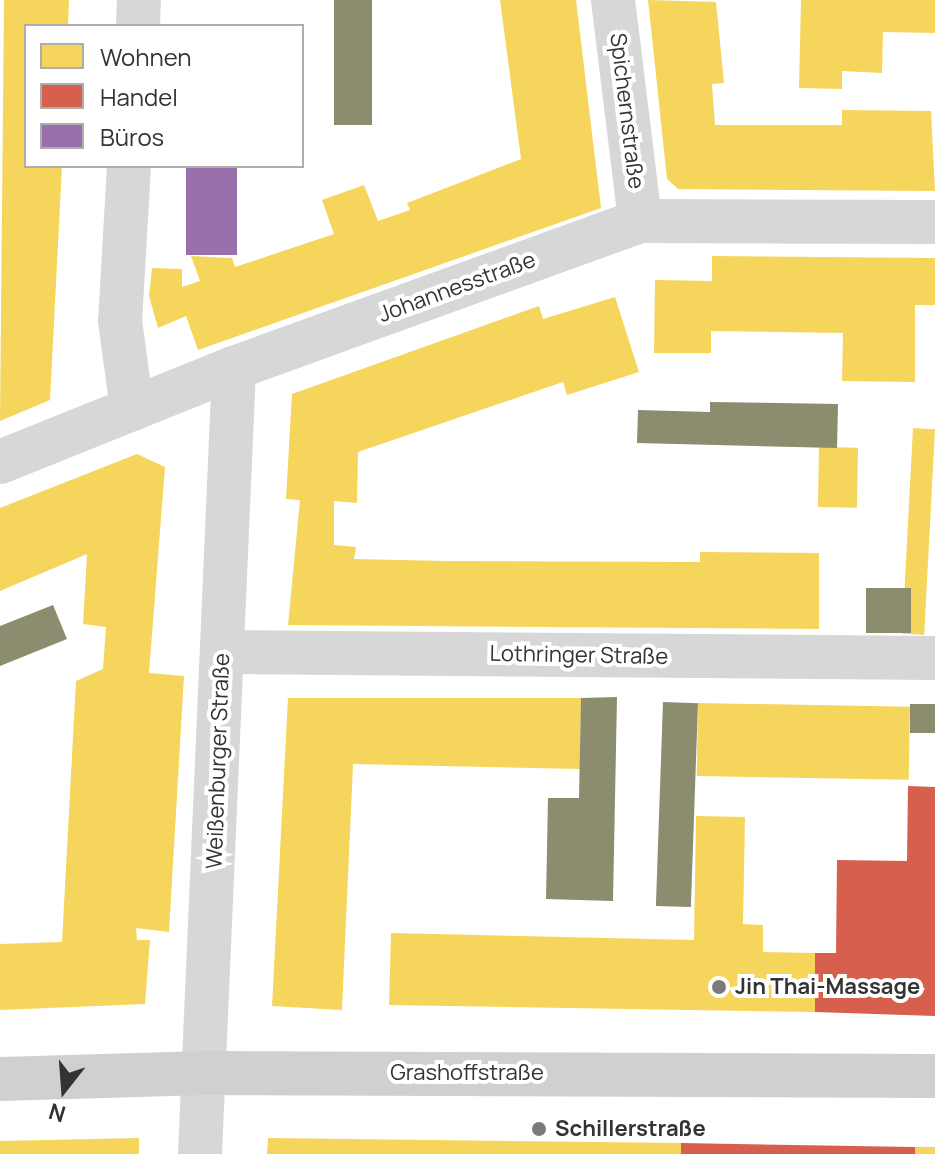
<!DOCTYPE html>
<html>
<head>
<meta charset="utf-8">
<style>
  body { margin:0 }
  #map { position:relative; width:935px; height:1154px; overflow:hidden; background:#fff; font-family:Manrope,sans-serif }
  div>[style] { position:absolute }
  [style*='--x'] { left:calc(var(--x)*1px); top:calc(var(--y)*1px); width:calc(var(--w)*1px); rotate:calc(var(--a)*1deg) }
  .homes>* { inset:0; background:#f6d55c; transform-origin:0 0 }
  .shops>* { inset:0; background:#d6604d }
  .offices>* { inset:0; background:#9970ab; transform-origin:0 0 }
  .industry>* { inset:0; background:#8c8c6e; transform-origin:0 0 }
  .street>* { height:44px; margin:-22px; padding:0 22px; transform-origin:22px; border-radius:22px; background:#d7d7d7 }
  .secondary>* { height:44px; margin:-22px; padding:0 22px; transform-origin:22px; border-radius:22px; background:#d0d0d0 }
  .dots>* { width:22px; height:22px; translate:-50% -50%; box-sizing:border-box; border:4px solid #fff; border-radius:50% }
  span { translate:-50% -50%; white-space:nowrap; text-align:center; line-height:1.15; -webkit-text-stroke:8px #fff; paint-order:stroke }
  .street-label { font-size:22px; color:#333 }
  .poi-label { font-size:22px; color:#333; font-weight:700 }
  .left { translate:0 -50%; text-align:left }
  .legend { position:absolute; left:24px; top:24px; width:280px; height:144px; box-sizing:border-box; background:#fff; border:2px solid #adadad; margin:0; padding:10px 14px; list-style:none; font-size:24px; color:#333 }
  .legend li { display:flex; align-items:center; gap:16px; height:40px }
  .legend b { width:40px; border:2px solid #adadad }
  .north { position:absolute; left:24px; top:1050px; width:80px; height:80px; -webkit-text-stroke:6px #fff; paint-order:stroke; rotate:197deg; font-size:22px; font-weight:700; line-height:32px; text-align:center; color:#333 }
  .north::after { content:''; display:block; margin:auto; width:28px; height:36px; background:#333; clip-path:polygon(50% 0,100% 100%,50% 72%,0 100%) }
</style>
</head>
<body>
<div id="map">
  <div class="homes">
    <div style="clip-path:polygon(4px 0,69px 0,68px 26px,26px 26px,26px 166px,62px 166px,50px 400px,0 421px)"></div>
    <div style="clip-path:polygon(500px 0,576px 0,601px 208px,198px 350px,186px 316px,158px 328px,149px 296px,152px 268px,182px 269px,182px 287px,200px 281px,191px 256px,232px 258px,235px 267px,334px 234px,322px 200px,364px 185px,378px 221px,410px 210px,407px 203px,521px 159px)"></div>
    <div style="clip-path:polygon(648px 0,716px 2px,724px 83px,712px 84px,715px 125px,842px 125px,842px 110px,931px 111px,935px 191px,678px 189px,667px 179px)"></div>
    <div style="clip-path:polygon(801px 0,935px 0,935px 33px,883px 32px,882px 73px,842px 71px,842px 89px,799px 88px)"></div>
    <div style="clip-path:polygon(712px 256px,935px 258px,935px 305px,915px 305px,915px 382px,842px 381px,843px 333px,711px 331px,711px 353px,654px 353px,655px 280px,712px 281px)"></div>
    <div style="clip-path:polygon(615px 297px,639px 372px,567px 395px,563px 382px,358px 452px,357px 503px,334px 501px,334px 545px,356px 547px,354px 559px,447px 561px,700px 562px,700px 552px,819px 553px,819px 629px,288px 625px,300px 500px,286px 499px,292px 394px,539px 306px,543px 319px)"></div>
    <div style="left:913px;top:428px;width:22px;height:206px;rotate:3deg"></div>
    <div style="left:819px;top:447px;width:39px;height:60px;rotate:1deg"></div>
    <div style="clip-path:polygon(137px 454px,165px 467px,149px 673px,184px 676px,169px 932px,136px 928px,137px 940px,150px 940px,145px 1004px,0 1010px,0 944px,62px 942px,76px 681px,103px 669px,106px 627px,83px 624px,87px 554px,0 591px,0 508px)"></div>
    <div style="clip-path:polygon(288px 698px,581px 698px,580px 769px,353px 764px,342px 1010px,272px 1006px)"></div>
    <div style="left:698px;top:703px;width:212px;height:73px;rotate:1deg"></div>
    <div style="clip-path:polygon(696px 816px,745px 817px,743px 924px,763px 925px,763px 952px,815px 953px,815px 1012px,389px 1005px,391px 933px,694px 940px)"></div>
    <div style="clip-path:polygon(139px 1138px,139px 1154px,0 1154px,0 1141px)"></div>
    <div style="clip-path:polygon(268px 1138px,681px 1143px,681px 1154px,267px 1154px)"></div>
    <div style="left:915px;top:1147px;width:20px;height:7px"></div>
  </div>
  <div class="shops">
    <div style="clip-path:polygon(908px 786px,935px 787px,935px 1016px,815px 1012px,815px 953px,836px 953px,837px 860px,907px 861px)"></div>
    <div style="clip-path:polygon(681px 1143px,915px 1147px,915px 1154px,681px 1154px)"></div>
  </div>
  <div class="offices">
    <div style="left:186px;top:166px;width:51px;height:89px"></div>
  </div>
  <div class="industry">
    <div style="left:334px;top:0;width:38px;height:125px"></div>
    <div style="clip-path:polygon(710px 402px,838px 404px,837px 448px,637px 443px,638px 410px,710px 412px)"></div>
    <div style="left:866px;top:588px;width:45px;height:45px"></div>
    <div style="clip-path:polygon(53px 605px,67px 639px,0 666px,0 626px)"></div>
    <div style="clip-path:polygon(617px 697px,613px 901px,546px 899px,548px 798px,579px 798px,581px 698px)"></div>
    <div style="left:663px;top:702px;width:35px;height:204px;rotate:2deg"></div>
    <div style="left:935px;top:704px;width:29px;height:25px;rotate:90deg"></div>
  </div>
  <div class="street">
    <div style="--x:613;--y:0;--w:223;--a:83"></div>
    <div style="--x:138;--y:26;--w:26;--a:-88"></div>
    <div style="--x:129;--y:166;--w:155;--a:93.3"></div>
    <div style="--x:120;--y:321;--w:89;--a:82.2"></div>
    <div style="--x:0;--y:462;--w:252;--a:-21.9"></div>
    <div style="--x:234;--y:368;--w:432;--a:-19.9"></div>
    <div style="--x:640;--y:221;--w:295;--a:0.2"></div>
    <div style="--x:222;--y:652;--w:713;--a:0.48"></div>
    <div style="--x:200;--y:1154;--w:787;--a:-87.52"></div>
  </div>
  <div class="secondary">
    <div style="--x:0;--y:1079;--w:205;--a:-1.7"></div>
    <div style="--x:205;--y:1073;--w:730;--a:0.24"></div>
  </div>
  <div class="dots">
    <div style="left:719px;top:987px;background:#7a7a7a"></div>
    <div style="left:539px;top:1129px;background:#7a7a7a"></div>
  </div>
  <div class="street-label">
    <span style="left:627px;top:111px;rotate:83deg">Spichernstraße</span>
    <span style="left:457px;top:287px;rotate:-20deg">Johannesstraße</span>
    <span style="left:579px;top:655px;rotate:1deg">Lothringer Straße</span>
    <span style="left:218px;top:761px;rotate:-88deg">Weißenburger Straße</span>
    <span style="left:467px;top:1073px">Grashoffstraße</span>
  </div>
  <div class="poi-label">
    <span class="left" style="left:735px;top:987px">Jin Thai-Massage</span>
    <span class="left" style="left:555px;top:1129px">Schillerstraße</span>
  </div>
  <ul class="legend">
  <li><b style="height:22px;background:#f6d55c"></b>Wohnen</li>
  <li><b style="height:22px;background:#d6604d"></b>Handel</li>
  <li><b style="height:22px;background:#9970ab"></b>Büros</li>
  </ul>
  <div class="north">N</div>
</div>
</body>
</html>
